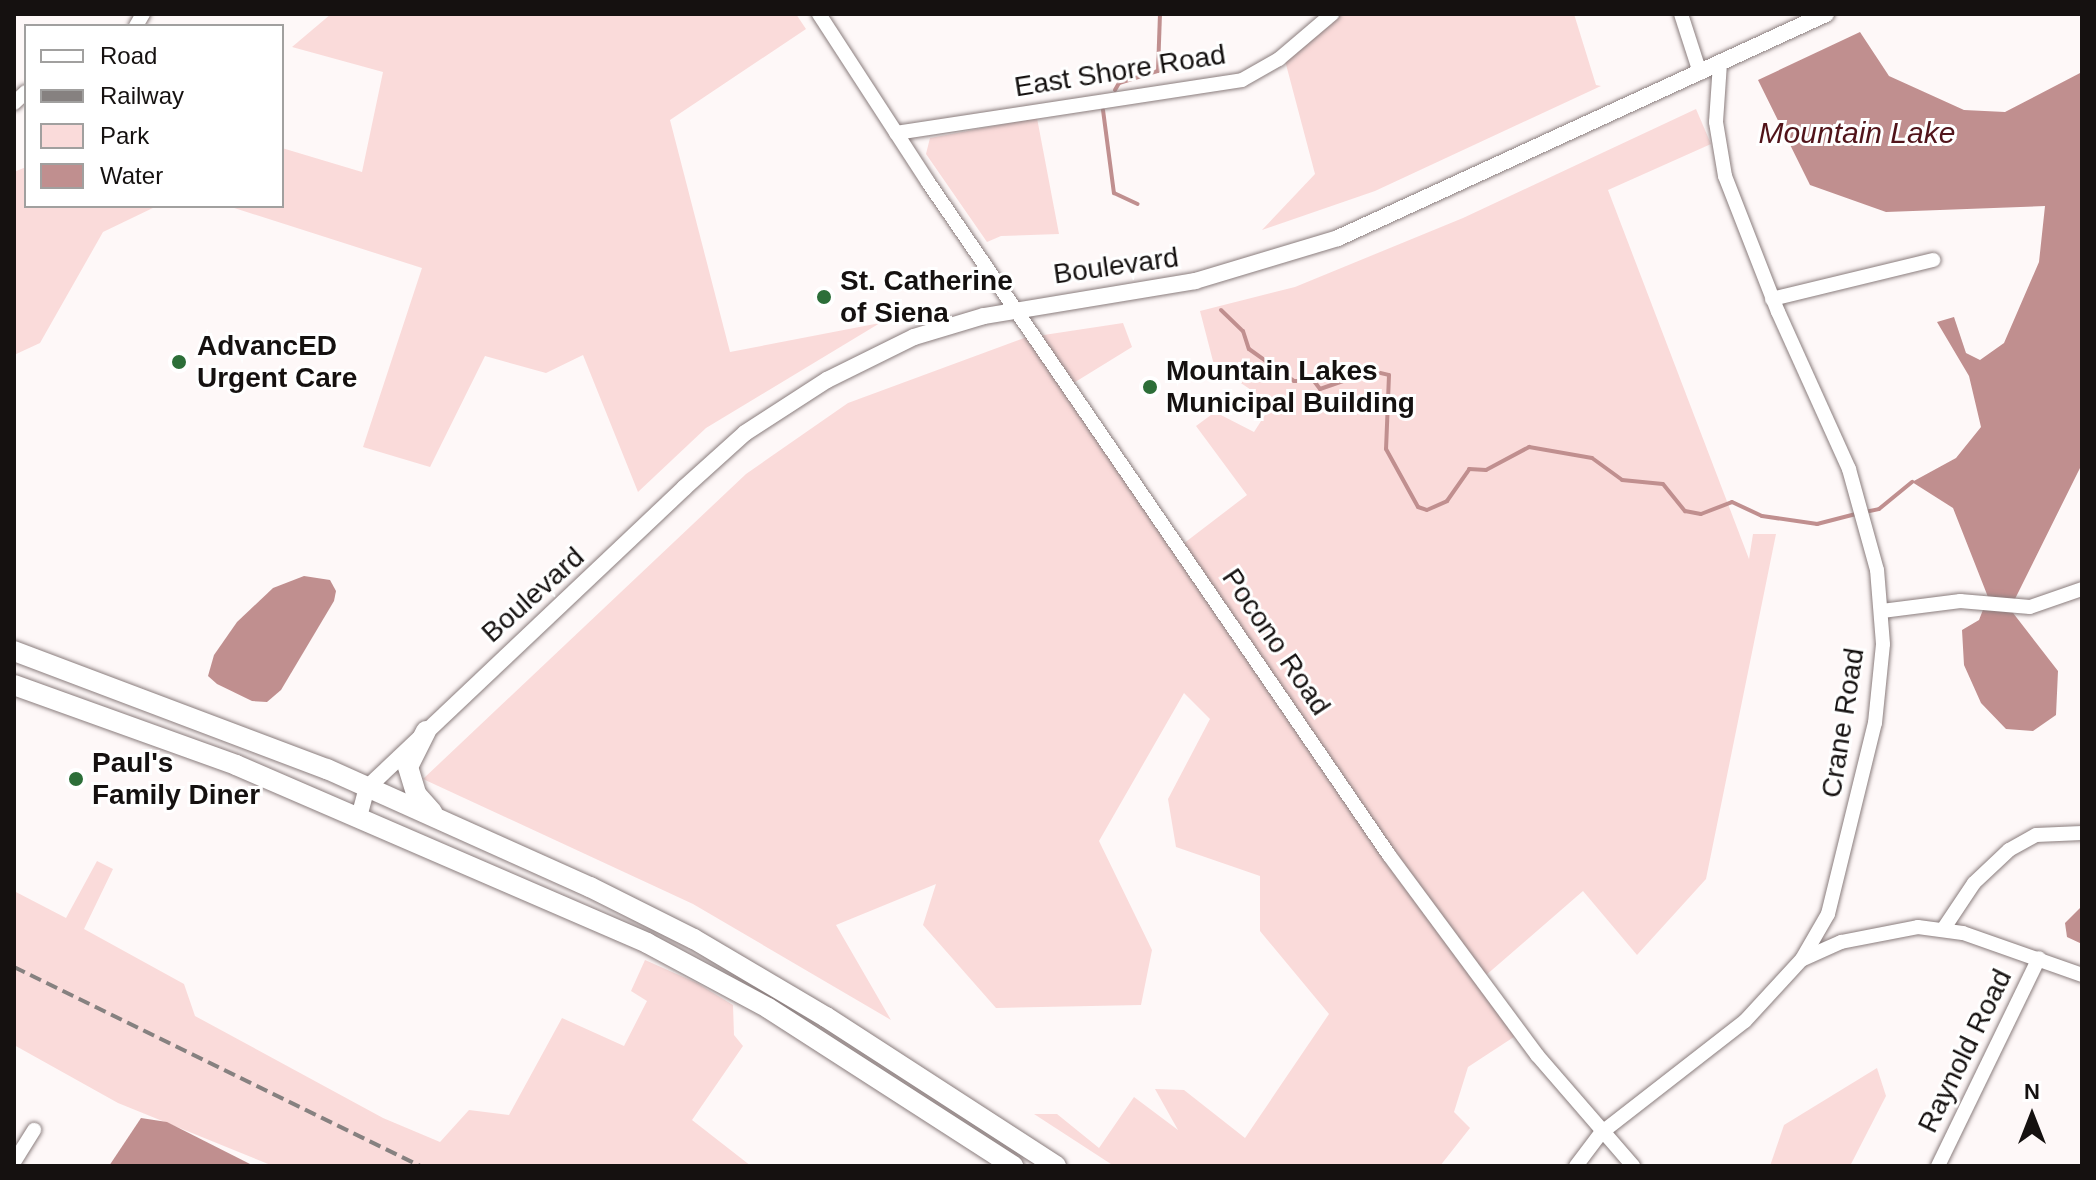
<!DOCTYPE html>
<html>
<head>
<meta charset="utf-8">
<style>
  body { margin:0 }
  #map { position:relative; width:2096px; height:1180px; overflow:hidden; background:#fef8f8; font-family:Helvetica,sans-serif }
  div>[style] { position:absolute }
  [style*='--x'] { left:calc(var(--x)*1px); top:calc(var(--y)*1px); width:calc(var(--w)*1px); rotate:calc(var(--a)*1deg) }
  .green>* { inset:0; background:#fadbda }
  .water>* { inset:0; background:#c08f8f }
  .stream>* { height:4px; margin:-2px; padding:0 2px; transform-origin:2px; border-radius:2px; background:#c08f8f }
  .roads { filter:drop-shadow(0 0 2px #8a7d7d) drop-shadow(0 0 2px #8a7d7d) }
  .minor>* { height:14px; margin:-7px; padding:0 7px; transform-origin:7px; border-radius:7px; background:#fff }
  .major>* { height:16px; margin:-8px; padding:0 8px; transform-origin:8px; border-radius:8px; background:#fff }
  .highway>* { height:20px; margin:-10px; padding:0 10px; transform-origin:10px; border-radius:10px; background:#fff }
  .rail>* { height:4px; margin-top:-2px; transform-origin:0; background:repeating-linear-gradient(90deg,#868180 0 12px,transparent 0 18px) }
  .dots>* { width:22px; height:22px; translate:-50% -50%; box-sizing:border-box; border:4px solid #fff; border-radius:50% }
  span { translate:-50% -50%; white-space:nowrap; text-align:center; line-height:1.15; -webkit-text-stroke:6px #fff; paint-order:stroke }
  .street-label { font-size:28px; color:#151110 }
  .poi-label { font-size:28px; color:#151110; font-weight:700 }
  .left { translate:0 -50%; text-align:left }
  .water-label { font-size:30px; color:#51141a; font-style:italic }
  .frame { position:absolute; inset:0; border:16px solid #151110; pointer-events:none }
  .legend { position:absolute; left:24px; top:24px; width:260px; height:184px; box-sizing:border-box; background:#fff; border:2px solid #a1a09f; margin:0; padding:10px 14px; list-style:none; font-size:24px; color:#151110 }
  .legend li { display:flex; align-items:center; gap:16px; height:40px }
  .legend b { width:40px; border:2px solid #a1a09f }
  .north { position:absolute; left:1992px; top:1076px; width:80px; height:80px; -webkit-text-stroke:6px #fff; paint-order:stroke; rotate:0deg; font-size:22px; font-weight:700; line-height:32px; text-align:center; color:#151110 }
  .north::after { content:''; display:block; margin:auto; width:28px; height:36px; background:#151110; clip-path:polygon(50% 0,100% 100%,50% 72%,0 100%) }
</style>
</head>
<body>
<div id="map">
  <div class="green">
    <div style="clip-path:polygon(331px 14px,796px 14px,806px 29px,670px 120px,730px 352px,880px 323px,706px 428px,638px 492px,583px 355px,546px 373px,485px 356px,430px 467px,363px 447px,422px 268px,228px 206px,282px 206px,282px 148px,362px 172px,383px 72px,292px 47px)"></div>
    <div style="clip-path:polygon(1333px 14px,1574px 14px,1596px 85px,1601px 86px,1375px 191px,1262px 230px,1315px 174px,1283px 53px)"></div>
    <div style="clip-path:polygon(1696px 109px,1711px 144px,1608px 190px,1749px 559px,1753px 534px,1776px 534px,1706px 879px,1637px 955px,1583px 891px,1485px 976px,1523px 1031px,1468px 1067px,1454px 1112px,1470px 1128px,1440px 1166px,1114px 1166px,1034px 1114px,1057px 1114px,1099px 1148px,1134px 1097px,1178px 1130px,1155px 1089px,1184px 1090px,1245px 1138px,1329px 1014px,1260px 931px,1260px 876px,1176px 847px,1168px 799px,1210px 719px,1184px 693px,1099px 841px,1152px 950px,1141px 1005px,996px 1008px,923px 925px,936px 884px,836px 925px,891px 1020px,693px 904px,423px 779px,746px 474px,848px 403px,1024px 338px,1123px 323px,1132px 347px,1072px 384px,1183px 544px,1247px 495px,1196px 426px,1215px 412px,1254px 432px,1272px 404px,1214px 365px,1200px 311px,1295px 287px,1463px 218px)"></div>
    <div style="clip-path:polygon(1037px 118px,1059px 234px,1001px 236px,987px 242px,926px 154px,930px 138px)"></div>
    <div style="clip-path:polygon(26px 167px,26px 206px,157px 206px,103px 232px,40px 343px,14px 355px,14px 172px)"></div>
    <div style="clip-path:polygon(97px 861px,113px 869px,84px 929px,184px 984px,195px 1016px,383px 1118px,440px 1142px,469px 1110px,509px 1115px,562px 1018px,624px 1046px,647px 1001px,631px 991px,645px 960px,697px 983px,733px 1005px,734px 1035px,743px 1046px,692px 1120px,751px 1166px,273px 1166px,118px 1103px,14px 1045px,14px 891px,66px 918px)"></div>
    <div style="clip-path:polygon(1877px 1068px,1886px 1096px,1850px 1166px,1770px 1166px,1784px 1125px)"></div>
  </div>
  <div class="water">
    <div style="clip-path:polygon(1860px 32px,1889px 76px,1964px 110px,2005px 112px,2082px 72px,2082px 464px,2010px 609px,2058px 671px,2056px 715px,2033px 731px,2006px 729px,1981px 703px,1964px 665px,1962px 630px,1979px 620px,1988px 597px,1953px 508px,1912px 482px,1956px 458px,1981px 427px,1969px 376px,1937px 322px,1954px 317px,1966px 353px,1980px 360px,2004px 343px,2039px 262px,2045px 206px,1886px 212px,1810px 185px,1758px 80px)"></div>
    <div style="clip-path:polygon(304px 576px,330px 580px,336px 591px,334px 601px,281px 690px,267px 702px,252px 701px,217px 684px,208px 676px,214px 655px,237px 622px,273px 588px)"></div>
    <div style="clip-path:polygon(2082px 906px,2082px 944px,2067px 937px,2065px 923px)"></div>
    <div style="clip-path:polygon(141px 1118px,167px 1122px,254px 1166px,109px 1166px)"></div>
  </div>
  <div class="stream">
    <div style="--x:1115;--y:90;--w:8;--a:-60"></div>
    <div style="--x:1119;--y:83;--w:41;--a:-17.1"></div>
    <div style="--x:1158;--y:71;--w:57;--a:-88"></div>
    <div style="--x:1103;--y:110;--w:84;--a:82.5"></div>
    <div style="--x:1114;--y:193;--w:26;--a:25"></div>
    <div style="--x:1221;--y:310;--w:30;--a:44"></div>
    <div style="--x:1243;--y:331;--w:19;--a:72"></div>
    <div style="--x:1249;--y:349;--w:55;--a:35.4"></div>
    <div style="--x:1294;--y:381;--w:20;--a:0"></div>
    <div style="--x:1314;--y:381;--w:10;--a:53"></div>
    <div style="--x:1320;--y:389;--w:55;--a:-19.1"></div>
    <div style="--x:1372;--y:371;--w:17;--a:13"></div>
    <div style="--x:1389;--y:375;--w:74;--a:92.3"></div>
    <div style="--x:1386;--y:449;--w:66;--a:61.1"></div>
    <div style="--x:1418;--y:507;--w:9;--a:18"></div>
    <div style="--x:1427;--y:510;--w:22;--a:-24"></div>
    <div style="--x:1447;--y:501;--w:39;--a:-55"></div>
    <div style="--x:1469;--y:469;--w:17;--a:3"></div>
    <div style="--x:1486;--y:470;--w:49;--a:-28.1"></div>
    <div style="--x:1529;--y:447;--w:64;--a:9.9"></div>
    <div style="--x:1592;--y:458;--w:37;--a:36"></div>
    <div style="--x:1622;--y:480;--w:41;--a:5.6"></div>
    <div style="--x:1663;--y:484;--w:35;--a:51"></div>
    <div style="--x:1685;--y:511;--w:16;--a:11"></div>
    <div style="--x:1701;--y:514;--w:33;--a:-21"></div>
    <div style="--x:1732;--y:502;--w:33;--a:25"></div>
    <div style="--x:1762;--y:516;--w:56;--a:8.3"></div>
    <div style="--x:1817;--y:524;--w:40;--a:-14.4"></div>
    <div style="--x:1865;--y:512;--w:14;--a:-12"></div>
    <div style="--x:1879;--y:509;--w:43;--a:-39.3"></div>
  </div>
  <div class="roads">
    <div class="minor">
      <div style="--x:819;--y:14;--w:200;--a:57"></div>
      <div style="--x:928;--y:182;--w:816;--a:55.59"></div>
      <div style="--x:1389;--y:855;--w:249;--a:53.5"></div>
      <div style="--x:1537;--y:1055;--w:147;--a:49.1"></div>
      <div style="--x:1681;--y:14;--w:62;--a:72.1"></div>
      <div style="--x:136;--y:26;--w:14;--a:-60"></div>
      <div style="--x:14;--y:103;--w:16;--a:-43"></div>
      <div style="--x:896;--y:133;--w:350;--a:-8.7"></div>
      <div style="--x:1242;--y:80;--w:43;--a:-29.6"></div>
      <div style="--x:1279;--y:59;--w:70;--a:-40.3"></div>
      <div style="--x:1772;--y:299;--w:166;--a:-13.6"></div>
      <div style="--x:1882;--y:611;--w:79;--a:-7.3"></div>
      <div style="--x:1960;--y:601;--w:70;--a:4.9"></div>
      <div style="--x:2030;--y:607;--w:55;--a:-19.1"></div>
      <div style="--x:1944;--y:928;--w:54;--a:-56.3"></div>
      <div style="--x:1974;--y:883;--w:48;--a:-43.3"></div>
      <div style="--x:2009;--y:850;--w:31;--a:-29"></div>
      <div style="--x:2036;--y:835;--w:46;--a:-2.5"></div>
      <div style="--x:1803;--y:959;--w:42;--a:-24.1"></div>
      <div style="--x:1841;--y:942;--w:78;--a:-11"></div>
      <div style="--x:1918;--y:927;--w:45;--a:7.6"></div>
      <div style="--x:1963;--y:933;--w:126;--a:19.4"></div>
      <div style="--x:14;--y:1162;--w:38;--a:-58"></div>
      <div style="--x:1576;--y:1166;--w:41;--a:-52.9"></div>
      <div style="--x:1601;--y:1133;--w:182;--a:-37.9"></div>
      <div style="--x:1745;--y:1021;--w:84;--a:-47.4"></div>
      <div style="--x:1802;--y:959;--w:52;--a:-60"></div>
      <div style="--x:1828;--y:914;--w:197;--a:-76.2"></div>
      <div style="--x:1875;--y:723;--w:79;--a:-84.2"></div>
      <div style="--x:1883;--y:644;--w:74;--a:-94.6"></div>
      <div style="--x:1877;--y:570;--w:105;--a:-105.5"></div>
      <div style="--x:1849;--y:469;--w:172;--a:-114.3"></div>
      <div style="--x:1778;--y:312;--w:146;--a:-111.3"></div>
      <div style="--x:1725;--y:176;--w:55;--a:-99.5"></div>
      <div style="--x:1716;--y:122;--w:58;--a:-86.1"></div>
      <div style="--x:1938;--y:1166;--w:231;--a:-64.1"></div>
    </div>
    <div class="major">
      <div style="--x:359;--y:817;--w:30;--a:-75"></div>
      <div style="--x:367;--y:788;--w:436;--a:-43.4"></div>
      <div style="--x:684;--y:488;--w:82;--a:-42"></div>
      <div style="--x:745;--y:433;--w:98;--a:-32.9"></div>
      <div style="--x:827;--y:380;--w:97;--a:-26.3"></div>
      <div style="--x:914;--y:337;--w:73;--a:-16.7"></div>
      <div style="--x:984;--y:316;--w:214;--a:-9.4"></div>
      <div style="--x:1195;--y:281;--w:149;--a:-16.7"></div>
      <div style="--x:1338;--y:238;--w:537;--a:-24.66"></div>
    </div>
    <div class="highway">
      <div style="--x:14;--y:651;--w:335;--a:20.7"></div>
      <div style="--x:327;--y:769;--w:288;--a:24.2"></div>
      <div style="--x:590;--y:887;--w:116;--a:26.6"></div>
      <div style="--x:694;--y:939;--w:153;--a:30.6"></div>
      <div style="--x:826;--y:1017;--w:274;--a:32.9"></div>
      <div style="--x:14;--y:685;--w:236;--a:19.8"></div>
      <div style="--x:236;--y:765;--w:448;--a:23.4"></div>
      <div style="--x:647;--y:943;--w:137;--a:28.2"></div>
      <div style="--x:768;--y:1008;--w:292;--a:32.8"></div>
      <div style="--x:426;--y:731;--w:40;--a:116.6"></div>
      <div style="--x:408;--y:767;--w:28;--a:73"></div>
      <div style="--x:416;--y:794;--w:24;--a:48"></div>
    </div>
  </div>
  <div class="rail">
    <div style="--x:14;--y:967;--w:452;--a:26.1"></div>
  </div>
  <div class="dots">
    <div style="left:824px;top:297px;background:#2c6e38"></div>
    <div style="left:179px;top:362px;background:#2c6e38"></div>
    <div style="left:1150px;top:387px;background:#2c6e38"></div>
    <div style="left:76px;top:779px;background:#2c6e38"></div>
  </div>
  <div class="street-label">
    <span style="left:1120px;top:71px;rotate:-9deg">East Shore Road</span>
    <span style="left:1116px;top:266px;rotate:-8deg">Boulevard</span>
    <span style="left:533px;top:595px;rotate:-42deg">Boulevard</span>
    <span style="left:1276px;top:642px;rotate:56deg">Pocono Road</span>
    <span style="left:1843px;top:723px;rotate:-81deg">Crane Road</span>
    <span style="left:1965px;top:1051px;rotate:-64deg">Raynold Road</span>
  </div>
  <div class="poi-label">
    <span class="left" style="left:840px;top:297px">St. Catherine<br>of Siena</span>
    <span class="left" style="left:197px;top:362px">AdvancED<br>Urgent Care</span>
    <span class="left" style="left:1166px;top:387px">Mountain Lakes<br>Municipal Building</span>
    <span class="left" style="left:92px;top:779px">Paul's<br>Family Diner</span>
  </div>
  <div class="water-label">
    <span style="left:1857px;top:133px">Mountain Lake</span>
  </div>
  <div class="frame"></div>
  <ul class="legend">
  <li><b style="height:10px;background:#fff"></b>Road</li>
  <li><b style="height:10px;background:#868180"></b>Railway</li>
  <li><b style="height:22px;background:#fadbda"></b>Park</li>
  <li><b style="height:22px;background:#c08f8f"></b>Water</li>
  </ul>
  <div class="north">N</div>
</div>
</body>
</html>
